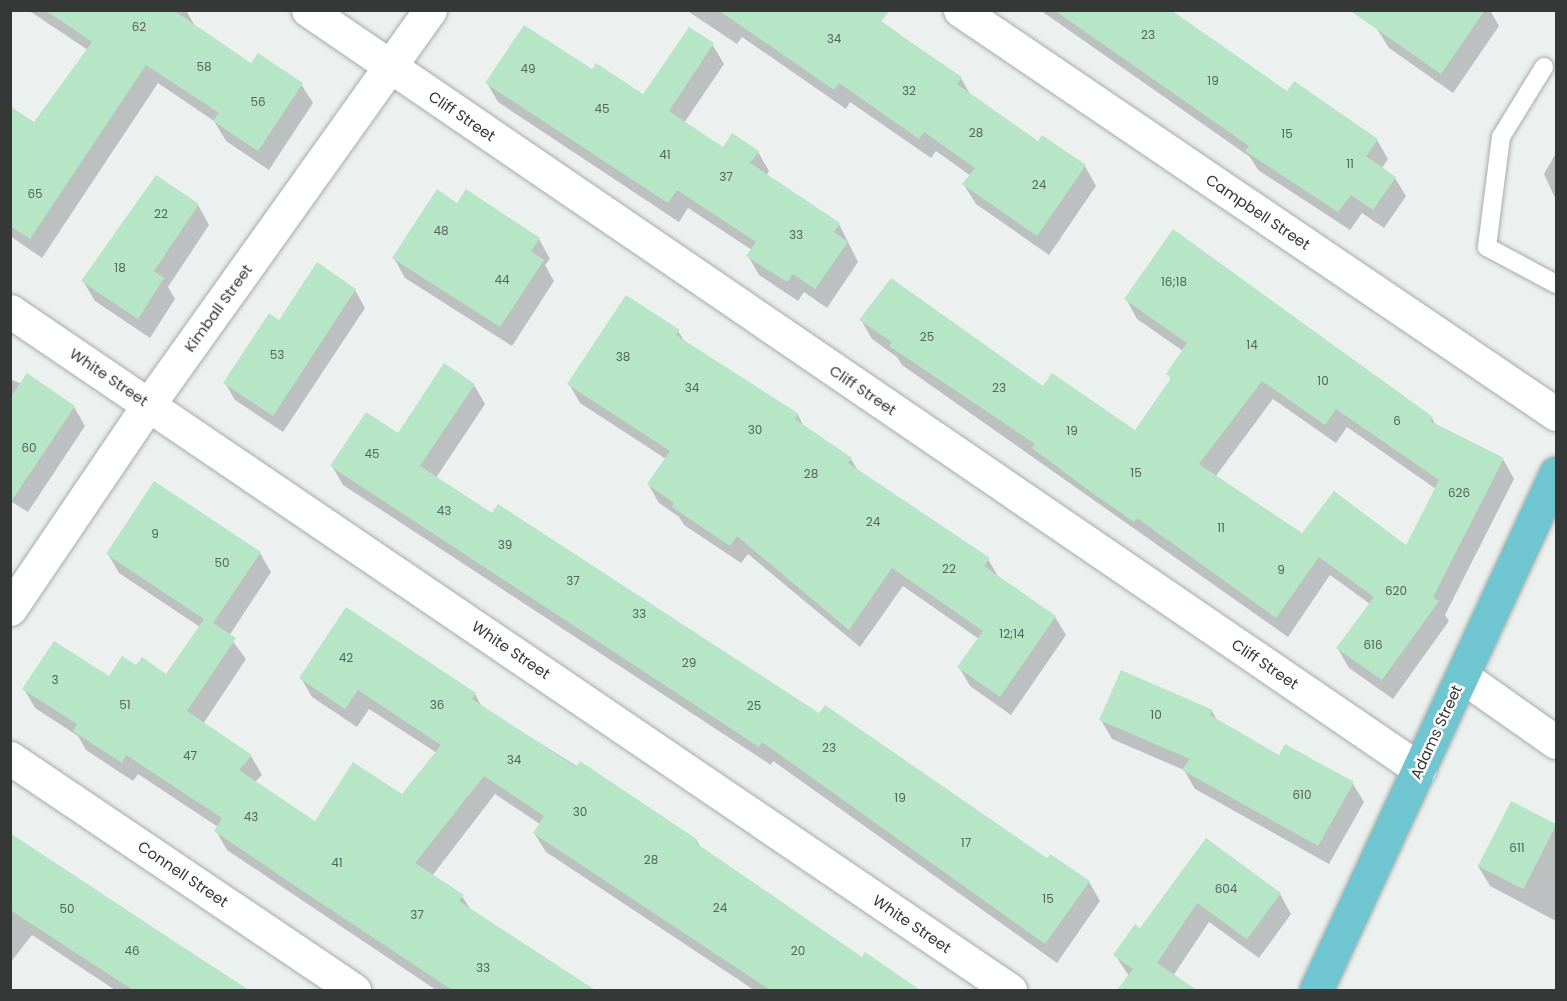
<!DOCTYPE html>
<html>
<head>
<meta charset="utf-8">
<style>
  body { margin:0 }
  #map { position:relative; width:1567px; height:1001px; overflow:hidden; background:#ecf1f0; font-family:Poppins,sans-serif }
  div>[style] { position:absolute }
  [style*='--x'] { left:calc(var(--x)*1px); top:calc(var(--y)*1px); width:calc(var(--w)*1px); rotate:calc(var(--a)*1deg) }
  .shadow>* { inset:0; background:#0003 }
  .building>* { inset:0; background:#b7e6c7; transform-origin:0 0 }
  .roads { filter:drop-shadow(0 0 2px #a7acab) drop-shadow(0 0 2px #a7acab) }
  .lane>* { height:18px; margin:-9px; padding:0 9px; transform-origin:9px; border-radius:9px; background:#fff }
  .street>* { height:33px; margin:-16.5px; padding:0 16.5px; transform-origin:16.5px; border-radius:16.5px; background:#fff }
  .primary>* { height:33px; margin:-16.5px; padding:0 16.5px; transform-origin:16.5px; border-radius:16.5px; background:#70c6d0 }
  span { translate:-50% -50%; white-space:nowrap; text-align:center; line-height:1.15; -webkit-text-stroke:5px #fff; paint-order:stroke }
  .number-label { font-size:12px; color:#56645c }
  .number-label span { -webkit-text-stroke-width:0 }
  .street-label { font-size:15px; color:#363838 }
  .frame { position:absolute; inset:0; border:12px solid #363838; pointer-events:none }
</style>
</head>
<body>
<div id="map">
  <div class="shadow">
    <div style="clip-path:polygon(28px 10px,186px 10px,195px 26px,252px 65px,301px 84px,313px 103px,269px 170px,226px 141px,214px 121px,158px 83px,42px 258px,10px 236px,10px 108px,34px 124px,88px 50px)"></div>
    <div style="clip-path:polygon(686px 10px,865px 10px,961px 78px,971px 96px,1038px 143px,1085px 166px,1096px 186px,1049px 255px,976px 204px,964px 185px,971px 176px,936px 151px,931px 158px,850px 102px,846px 109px,742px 37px,737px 44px)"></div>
    <div style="clip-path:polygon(1040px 10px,1168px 10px,1287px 93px,1377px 140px,1388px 159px,1382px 168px,1395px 178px,1406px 196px,1384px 228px,1362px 213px,1350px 230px,1258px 170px,1250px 157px)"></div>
    <div style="clip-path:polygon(1376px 10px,1490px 10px,1499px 26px,1453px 93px,1389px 48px,1377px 29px)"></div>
    <div style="clip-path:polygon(712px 44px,724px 64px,684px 123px,723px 149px,758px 152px,769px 171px,766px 176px,839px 224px,858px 262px,827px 308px,804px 292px,798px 301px,759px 275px,748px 256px,752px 250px,688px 208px,679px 222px,498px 102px,487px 83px,592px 72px,644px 96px)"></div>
    <div style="clip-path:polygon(1556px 153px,1556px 200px,1544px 174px)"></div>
    <div style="clip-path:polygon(198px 205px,209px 225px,168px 287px,175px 299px,150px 338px,95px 301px,83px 281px)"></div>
    <div style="clip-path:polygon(457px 205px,539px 239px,550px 259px,545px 265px,554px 281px,512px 346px,405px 278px,394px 258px)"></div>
    <div style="clip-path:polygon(355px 290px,365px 308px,283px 432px,235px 400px,225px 383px,279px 322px)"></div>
    <div style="clip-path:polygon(evenodd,1126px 299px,1432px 418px,1437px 427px,1503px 459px,1514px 479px,1445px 615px,1449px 621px,1393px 699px,1349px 668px,1338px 649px,1370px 604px,1330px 575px,1288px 637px,902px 365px,897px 357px,872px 339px,861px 320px,1043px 389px,1135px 432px,1171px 380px,1168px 374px,1183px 351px,1137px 319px,1126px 299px,1273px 399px,1336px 443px,1347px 427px,1436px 489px,1407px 547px,1302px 535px,1215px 477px,1273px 399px)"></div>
    <div style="clip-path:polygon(678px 331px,685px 342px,798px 415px,804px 427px,851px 459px,858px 471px,988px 559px,999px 578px,1055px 617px,1066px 635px,1011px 715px,970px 686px,959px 667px,979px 639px,903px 586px,860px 647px,748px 554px,741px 563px,684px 525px,679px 517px,659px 503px,648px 484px,666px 459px,580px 403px,569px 384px)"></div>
    <div style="clip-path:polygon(10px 379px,74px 407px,85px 426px,28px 512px,10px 501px)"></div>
    <div style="clip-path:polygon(474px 385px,485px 404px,436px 478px,1047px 861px,1089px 882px,1100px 901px,1057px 963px,773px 761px,771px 765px,343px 485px,332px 466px,398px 435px)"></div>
    <div style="clip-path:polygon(260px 553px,271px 572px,229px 636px,246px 659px,203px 724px,251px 756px,262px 775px,255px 782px,316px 823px,402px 796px,437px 753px,369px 709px,357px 727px,312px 697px,301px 678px,475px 694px,482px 707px,697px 841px,702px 850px,862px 959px,905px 981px,910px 990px,754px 990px,546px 852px,534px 833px,540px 824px,495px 794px,432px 876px,462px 896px,471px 910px,593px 990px,436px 990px,227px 850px,216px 831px,218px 827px,138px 774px,133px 781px,86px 750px,78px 736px,35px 708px,24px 689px,109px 679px,136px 667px,167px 676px,200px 627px,119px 573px,108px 554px)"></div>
    <div style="clip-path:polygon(1212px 711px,1217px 720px,1279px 757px,1353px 784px,1364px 802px,1329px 864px,1195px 789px,1184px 770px,1112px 739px,1101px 720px)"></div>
    <div style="clip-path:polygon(1512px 803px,1556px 826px,1556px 921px,1490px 886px,1478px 866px)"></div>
    <div style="clip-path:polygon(10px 834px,238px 985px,241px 990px,115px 990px,32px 935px,10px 963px)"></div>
    <div style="clip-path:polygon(1207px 840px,1280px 894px,1291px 914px,1259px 958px,1209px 922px,1173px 976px,1194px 990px,1119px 990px,1129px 976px,1115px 955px,1140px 930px)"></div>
  </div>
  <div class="building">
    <div style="clip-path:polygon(45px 10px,173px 10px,251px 63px,258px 53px,303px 83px,258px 151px,213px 121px,219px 113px,146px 65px,30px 239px,10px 226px,10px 106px,34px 122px,92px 42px)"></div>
    <div style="clip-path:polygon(718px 10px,890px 10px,881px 22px,962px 77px,957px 84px,1038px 141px,1042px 135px,1086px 165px,1037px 236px,962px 184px,975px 168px,924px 132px,919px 139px,839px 83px,834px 90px)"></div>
    <div style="clip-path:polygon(1054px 10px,1171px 10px,1287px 91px,1294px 81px,1378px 139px,1366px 156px,1396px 177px,1373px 210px,1351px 195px,1338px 212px,1245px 151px,1249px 146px)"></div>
    <div style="clip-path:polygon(1349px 10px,1485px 10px,1441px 74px)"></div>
    <div style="clip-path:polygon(524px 25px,592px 69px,596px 63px,643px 94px,689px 27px,714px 43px,669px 111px,723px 147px,732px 133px,759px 151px,750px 163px,840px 223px,834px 232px,848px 242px,815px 289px,793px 274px,787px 282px,746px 256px,756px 242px,677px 190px,668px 203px,485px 83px)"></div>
    <div style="clip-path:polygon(156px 175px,199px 204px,154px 271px,164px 278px,138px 319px,81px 281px)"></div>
    <div style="clip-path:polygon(437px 189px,457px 203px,466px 189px,540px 238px,531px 251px,544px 260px,500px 327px,392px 258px)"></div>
    <div style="clip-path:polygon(evenodd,1173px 229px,1433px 417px,1430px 421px,1504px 458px,1433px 597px,1439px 601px,1382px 680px,1336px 648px,1374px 597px,1319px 557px,1276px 618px,1137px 518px,1134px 522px,1091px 492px,1032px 448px,1035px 444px,889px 346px,892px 342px,859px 320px,891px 278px,1043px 386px,1052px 373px,1135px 430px,1171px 378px,1166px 374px,1187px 343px,1124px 299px,1173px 229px,1262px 381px,1325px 425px,1336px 409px,1439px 480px,1406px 545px,1334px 491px,1302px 533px,1199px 464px,1262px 381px)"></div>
    <div style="clip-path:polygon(317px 262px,356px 289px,273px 416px,223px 383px,269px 313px,279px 320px)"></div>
    <div style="clip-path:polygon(626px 295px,680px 330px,676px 335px,799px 414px,795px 419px,852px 458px,848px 463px,990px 558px,984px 566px,1056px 616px,1000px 697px,957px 667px,983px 631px,892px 568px,849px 630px,737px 536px,730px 546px,672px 507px,674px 503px,647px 484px,670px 451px,567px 384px)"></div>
    <div style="clip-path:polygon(444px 363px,475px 384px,420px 466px,492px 513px,498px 504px,819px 713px,825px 705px,1047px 858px,1050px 854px,1090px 881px,1045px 944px,762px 742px,759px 747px,330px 466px,366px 412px,398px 433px)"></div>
    <div style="clip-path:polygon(27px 373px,75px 406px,10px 503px,10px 398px)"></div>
    <div style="clip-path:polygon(154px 481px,261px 552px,213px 623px,236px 638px,187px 711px,252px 755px,239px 770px,315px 821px,353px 762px,402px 794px,441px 745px,358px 690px,345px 709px,299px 678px,346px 607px,476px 693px,472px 699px,576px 767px,580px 761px,698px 840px,696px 843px,862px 957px,865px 952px,920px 990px,770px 990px,533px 833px,544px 816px,484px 776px,415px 863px,464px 895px,459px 901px,595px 990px,452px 990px,291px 883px,214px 831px,222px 818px,126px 755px,122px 763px,73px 731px,77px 724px,22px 689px,54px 641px,109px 676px,122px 656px,136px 665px,142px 657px,166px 674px,204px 619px,106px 554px)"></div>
    <div style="clip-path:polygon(1121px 670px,1213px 710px,1210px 715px,1279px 755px,1285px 744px,1354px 782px,1318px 846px,1182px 770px,1190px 759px,1099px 720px)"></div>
    <div style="left:1511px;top:801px;width:51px;height:73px;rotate:27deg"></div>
    <div style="clip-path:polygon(10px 833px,183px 947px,249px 990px,133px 990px,10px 910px)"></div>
    <div style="clip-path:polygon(1206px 838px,1281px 893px,1247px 939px,1197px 903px,1157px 963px,1197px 990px,1117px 990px,1133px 969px,1113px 955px,1135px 924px,1140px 928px)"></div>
  </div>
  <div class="roads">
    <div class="lane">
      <div style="--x:1544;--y:67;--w:82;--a:121.6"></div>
      <div style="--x:1501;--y:137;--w:111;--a:97.3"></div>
      <div style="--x:1487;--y:247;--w:78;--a:28.2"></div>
    </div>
    <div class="street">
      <div style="--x:308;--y:10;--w:1346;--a:34.34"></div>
      <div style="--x:960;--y:10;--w:720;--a:34.13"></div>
      <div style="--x:10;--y:311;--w:1209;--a:34.18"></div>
      <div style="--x:10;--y:609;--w:248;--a:-55.9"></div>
      <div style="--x:149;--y:404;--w:484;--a:-54.5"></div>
      <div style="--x:1462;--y:676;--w:115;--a:35.1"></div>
      <div style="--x:10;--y:758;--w:415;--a:34"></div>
    </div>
    <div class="primary">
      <div style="--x:1316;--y:990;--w:570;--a:-65.1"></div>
    </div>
  </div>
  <div class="number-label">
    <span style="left:139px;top:27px">62</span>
    <span style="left:1148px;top:35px">23</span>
    <span style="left:834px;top:39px">34</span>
    <span style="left:204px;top:67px">58</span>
    <span style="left:528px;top:69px">49</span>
    <span style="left:1213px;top:81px">19</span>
    <span style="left:909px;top:91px">32</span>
    <span style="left:258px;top:102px">56</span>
    <span style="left:602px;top:109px">45</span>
    <span style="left:976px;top:133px">28</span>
    <span style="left:1287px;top:134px">15</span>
    <span style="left:665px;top:155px">41</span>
    <span style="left:1350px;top:164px">11</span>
    <span style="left:726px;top:177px">37</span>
    <span style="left:1039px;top:185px">24</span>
    <span style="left:35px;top:194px">65</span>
    <span style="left:161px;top:214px">22</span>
    <span style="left:441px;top:231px">48</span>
    <span style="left:796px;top:235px">33</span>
    <span style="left:120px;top:268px">18</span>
    <span style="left:502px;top:280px">44</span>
    <span style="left:1174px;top:282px">16;18</span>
    <span style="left:927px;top:337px">25</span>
    <span style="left:1252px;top:345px">14</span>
    <span style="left:277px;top:355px">53</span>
    <span style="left:623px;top:357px">38</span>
    <span style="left:1323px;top:381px">10</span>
    <span style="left:692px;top:388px">34</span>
    <span style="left:999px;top:388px">23</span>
    <span style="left:1397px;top:421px">6</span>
    <span style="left:755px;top:430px">30</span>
    <span style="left:1072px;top:431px">19</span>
    <span style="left:29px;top:448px">60</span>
    <span style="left:372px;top:454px">45</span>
    <span style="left:1136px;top:473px">15</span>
    <span style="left:811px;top:474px">28</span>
    <span style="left:1459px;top:493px">626</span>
    <span style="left:444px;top:511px">43</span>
    <span style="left:873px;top:522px">24</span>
    <span style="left:1221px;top:528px">11</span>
    <span style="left:155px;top:534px">9</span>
    <span style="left:505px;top:545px">39</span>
    <span style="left:222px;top:563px">50</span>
    <span style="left:949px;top:569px">22</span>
    <span style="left:1281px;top:570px">9</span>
    <span style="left:573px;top:581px">37</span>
    <span style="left:1396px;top:591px">620</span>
    <span style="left:639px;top:614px">33</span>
    <span style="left:1012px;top:634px">12;14</span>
    <span style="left:1373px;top:645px">616</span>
    <span style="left:346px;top:658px">42</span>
    <span style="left:689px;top:663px">29</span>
    <span style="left:55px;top:680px">3</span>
    <span style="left:125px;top:705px">51</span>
    <span style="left:437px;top:705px">36</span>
    <span style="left:754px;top:706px">25</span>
    <span style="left:1156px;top:715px">10</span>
    <span style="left:829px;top:748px">23</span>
    <span style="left:190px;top:756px">47</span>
    <span style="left:514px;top:760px">34</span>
    <span style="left:1302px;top:795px">610</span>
    <span style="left:900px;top:798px">19</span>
    <span style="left:580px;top:812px">30</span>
    <span style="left:251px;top:817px">43</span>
    <span style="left:966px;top:843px">17</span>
    <span style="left:1517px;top:848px">611</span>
    <span style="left:651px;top:860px">28</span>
    <span style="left:337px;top:863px">41</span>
    <span style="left:1226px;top:889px">604</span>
    <span style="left:1048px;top:899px">15</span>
    <span style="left:720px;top:908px">24</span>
    <span style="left:67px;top:909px">50</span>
    <span style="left:417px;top:915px">37</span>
    <span style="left:132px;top:951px">46</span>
    <span style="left:798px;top:951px">20</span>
    <span style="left:483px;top:968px">33</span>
  </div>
  <div class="street-label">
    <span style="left:462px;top:116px;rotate:34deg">Cliff Street</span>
    <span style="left:1258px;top:212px;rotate:34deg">Campbell Street</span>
    <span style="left:218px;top:308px;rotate:-54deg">Kimball Street</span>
    <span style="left:109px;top:377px;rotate:34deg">White Street</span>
    <span style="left:863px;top:390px;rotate:34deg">Cliff Street</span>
    <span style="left:511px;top:650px;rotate:34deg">White Street</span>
    <span style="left:1265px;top:664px;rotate:34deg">Cliff Street</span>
    <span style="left:1436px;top:732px;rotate:-65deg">Adams Street</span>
    <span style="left:183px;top:874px;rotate:34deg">Connell Street</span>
    <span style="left:912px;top:924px;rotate:34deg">White Street</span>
  </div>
  <div class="frame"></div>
</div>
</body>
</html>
